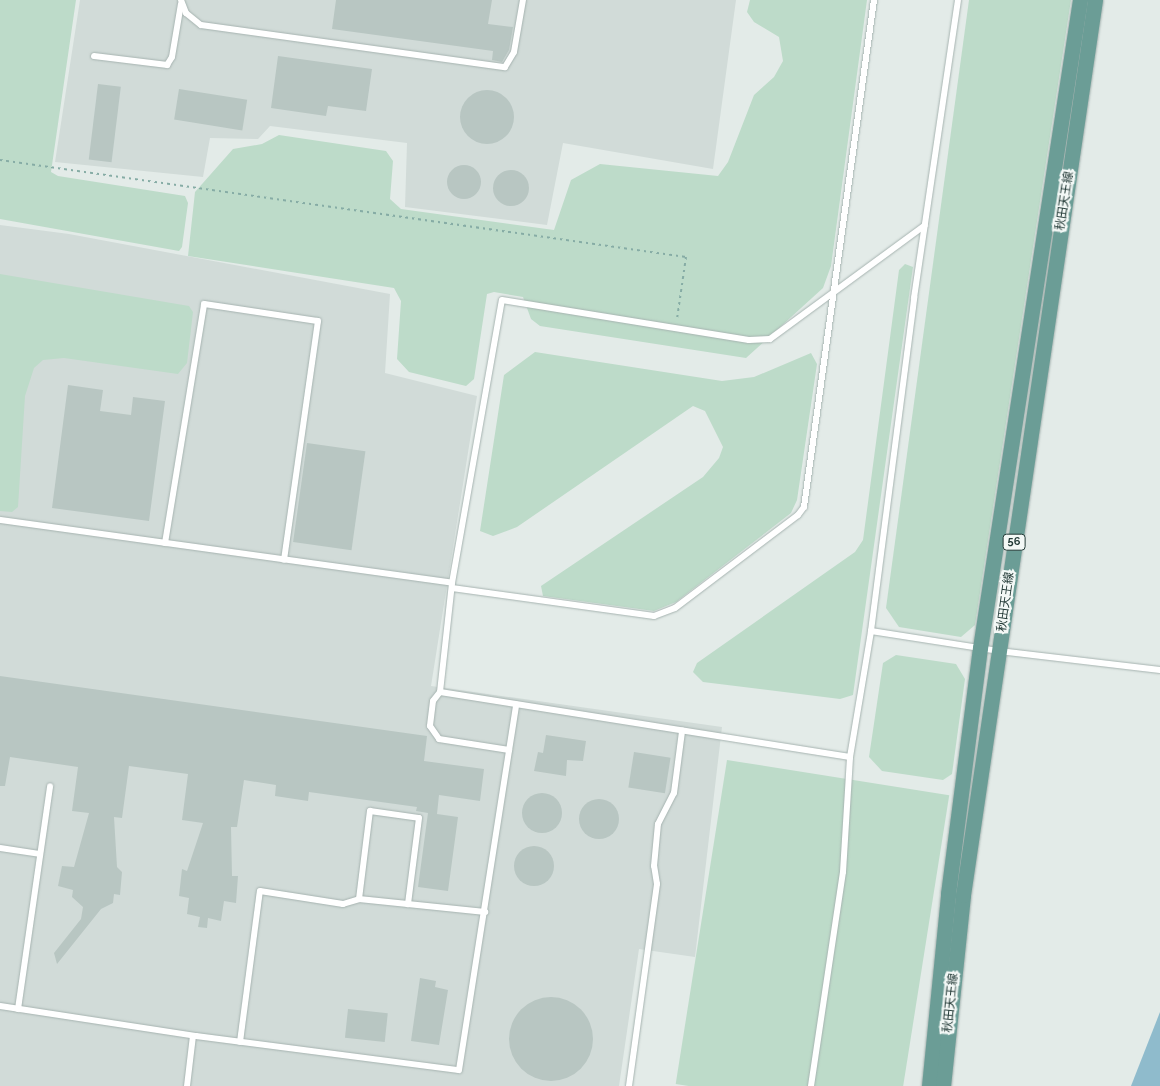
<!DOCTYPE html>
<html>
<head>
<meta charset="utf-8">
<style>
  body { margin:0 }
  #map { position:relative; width:1160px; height:1086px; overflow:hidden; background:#e3ebe8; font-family:Raleway,"Noto Sans JP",sans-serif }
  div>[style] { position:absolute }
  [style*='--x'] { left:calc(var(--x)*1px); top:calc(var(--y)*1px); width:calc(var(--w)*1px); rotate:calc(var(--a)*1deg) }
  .built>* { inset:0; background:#d1dbd8 }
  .green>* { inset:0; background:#bddbc9; transform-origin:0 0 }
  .water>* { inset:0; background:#8fbbcc }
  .building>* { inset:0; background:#b8c6c2; transform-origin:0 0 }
  .round { border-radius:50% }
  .path>* { height:2px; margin-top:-1px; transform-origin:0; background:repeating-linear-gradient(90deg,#86aca5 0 2.5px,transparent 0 6.5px) }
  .roads { filter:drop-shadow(0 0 1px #a6b3b0) drop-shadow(0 0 1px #a6b3b0) }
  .service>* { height:6px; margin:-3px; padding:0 3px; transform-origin:3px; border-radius:3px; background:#fff }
  .primary>* { height:15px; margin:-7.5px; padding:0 7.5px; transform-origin:7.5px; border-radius:7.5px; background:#6b9d96 }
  span { translate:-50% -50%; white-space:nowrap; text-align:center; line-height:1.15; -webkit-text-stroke:4.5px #f3f8f6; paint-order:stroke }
  .shield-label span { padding:1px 4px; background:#f3f8f6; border:1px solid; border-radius:4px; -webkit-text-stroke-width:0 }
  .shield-label { font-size:11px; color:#243b38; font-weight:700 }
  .street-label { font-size:12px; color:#243b38 }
</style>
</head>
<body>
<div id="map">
  <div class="built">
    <div style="clip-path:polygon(80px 0,736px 0,713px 169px,563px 143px,547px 225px,405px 207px,407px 143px,270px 126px,258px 139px,210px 138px,203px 177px,55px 162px)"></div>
    <div style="clip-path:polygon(0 225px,69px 234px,390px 294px,385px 373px,477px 396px,431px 686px,722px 727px,695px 957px,639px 949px,619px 1086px,0 1086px)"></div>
  </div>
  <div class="green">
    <div style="clip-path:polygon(0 0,76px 0,51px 172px,58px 176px,185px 196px,188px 203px,182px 247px,179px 251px,0 219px)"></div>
    <div style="clip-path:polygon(750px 0,867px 0,831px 266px,823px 288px,746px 358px,540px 326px,531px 319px,523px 297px,494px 292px,487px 294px,474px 379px,466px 386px,409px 372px,397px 359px,401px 301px,394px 288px,188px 256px,195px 192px,233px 149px,262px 144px,279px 135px,386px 151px,393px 161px,390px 199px,401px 209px,554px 230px,571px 180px,600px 164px,718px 176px,728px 162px,754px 95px,774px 77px,783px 61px,779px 37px,754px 22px,747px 12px)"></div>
    <div style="clip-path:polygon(969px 0,1071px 0,975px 625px,961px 637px,899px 627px,886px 608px)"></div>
    <div style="clip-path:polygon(905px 264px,913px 267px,853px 695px,840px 699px,703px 682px,693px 672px,697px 663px,855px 552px,863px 540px,899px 270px)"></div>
    <div style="clip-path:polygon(0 274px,189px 306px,193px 312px,187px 363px,178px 374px,64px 358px,43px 360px,34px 368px,25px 396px,18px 507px,12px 512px,0 511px)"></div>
    <div style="clip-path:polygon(535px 352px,722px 381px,754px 377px,811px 353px,817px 364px,797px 500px,791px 513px,676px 602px,654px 611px,543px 596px,541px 586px,703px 477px,719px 458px,723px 447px,705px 411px,693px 406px,517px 527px,493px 536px,480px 531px,504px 375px)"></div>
    <div style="clip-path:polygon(896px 655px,956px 664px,965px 679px,952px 774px,943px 780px,882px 771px,869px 757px,883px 663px)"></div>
    <div style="left:727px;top:760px;width:225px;height:328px;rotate:9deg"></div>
  </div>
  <div class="water">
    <div style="clip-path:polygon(1160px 1012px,1160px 1086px,1131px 1086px)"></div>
  </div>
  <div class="building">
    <div style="clip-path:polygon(336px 0,492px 0,488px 24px,513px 27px,509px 50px,502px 62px,492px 60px,493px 51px,332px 29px)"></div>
    <div style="clip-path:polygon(278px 56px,372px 69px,366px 111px,328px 106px,326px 116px,271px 108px)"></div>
    <div style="left:98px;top:84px;width:23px;height:76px;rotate:7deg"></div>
    <div style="left:179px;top:89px;width:69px;height:31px;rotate:9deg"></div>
    <div class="round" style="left:460px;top:90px;width:54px;height:54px"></div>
    <div class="round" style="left:447px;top:165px;width:34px;height:34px"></div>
    <div class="round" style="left:493px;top:170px;width:36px;height:36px"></div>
    <div style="clip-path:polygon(68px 385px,103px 390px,100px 411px,131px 415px,133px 397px,165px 401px,149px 521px,52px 508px)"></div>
    <div style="left:307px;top:443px;width:59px;height:100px;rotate:8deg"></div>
    <div style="clip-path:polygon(0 676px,427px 736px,424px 761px,484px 769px,480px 801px,439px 795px,437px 814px,458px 817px,448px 891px,418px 887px,428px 813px,416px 811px,417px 807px,309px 792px,308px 801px,275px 796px,276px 785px,244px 780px,237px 827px,231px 827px,232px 876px,238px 876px,236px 903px,224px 901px,221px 921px,208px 918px,207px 928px,198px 927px,200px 917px,187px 914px,189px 898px,179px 896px,182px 869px,187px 871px,203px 823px,182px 820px,188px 774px,129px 766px,122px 818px,114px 817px,117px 867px,122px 872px,120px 895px,114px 894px,113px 903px,101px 909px,57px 964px,54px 953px,81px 919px,83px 907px,72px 897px,73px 890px,58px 886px,62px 866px,74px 867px,89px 813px,72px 811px,78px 767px,10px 757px,5px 786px,0 786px)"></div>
    <div style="clip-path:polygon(546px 735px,586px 741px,583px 761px,567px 760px,566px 776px,534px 771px,538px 752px,543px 753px)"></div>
    <div style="left:634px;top:752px;width:37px;height:36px;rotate:9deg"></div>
    <div class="round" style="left:522px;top:793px;width:40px;height:40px"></div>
    <div class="round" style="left:579px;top:799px;width:40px;height:40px"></div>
    <div class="round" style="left:514px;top:846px;width:40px;height:40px"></div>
    <div style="clip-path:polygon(420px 978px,436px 981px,435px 987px,448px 990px,439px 1045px,411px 1041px)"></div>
    <div class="round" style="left:509px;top:997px;width:84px;height:84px"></div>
    <div style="left:348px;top:1009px;width:40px;height:29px;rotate:6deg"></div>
  </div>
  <div class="path">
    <div style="--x:0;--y:160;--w:693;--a:8.05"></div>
    <div style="--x:686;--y:257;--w:63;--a:98.3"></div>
  </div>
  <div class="roads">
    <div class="service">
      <div style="--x:181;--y:0;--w:14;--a:69"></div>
      <div style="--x:186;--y:13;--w:19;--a:39"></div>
      <div style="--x:201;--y:25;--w:307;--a:7.9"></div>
      <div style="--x:505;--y:67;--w:17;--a:-59"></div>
      <div style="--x:514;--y:52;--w:53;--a:-80.2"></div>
      <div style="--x:94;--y:56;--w:74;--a:7"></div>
      <div style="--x:167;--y:65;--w:9;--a:-58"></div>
      <div style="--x:172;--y:57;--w:54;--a:-80.4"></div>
      <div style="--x:0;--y:520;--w:456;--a:7.9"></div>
      <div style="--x:165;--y:543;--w:242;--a:-80.7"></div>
      <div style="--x:204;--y:304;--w:115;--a:8.5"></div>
      <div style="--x:318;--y:321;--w:241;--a:98.1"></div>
      <div style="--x:452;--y:588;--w:204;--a:7.9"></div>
      <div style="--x:654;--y:616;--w:22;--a:-21"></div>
      <div style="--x:675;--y:608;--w:154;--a:-37.1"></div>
      <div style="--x:798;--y:515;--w:10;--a:-53"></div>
      <div style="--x:804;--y:507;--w:512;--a:-82.14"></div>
      <div style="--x:871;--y:631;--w:130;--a:8.9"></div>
      <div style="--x:999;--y:651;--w:162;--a:6.7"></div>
      <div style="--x:440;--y:692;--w:11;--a:128"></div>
      <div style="--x:433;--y:701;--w:25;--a:97"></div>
      <div style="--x:430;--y:726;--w:16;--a:55"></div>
      <div style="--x:439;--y:739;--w:71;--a:8.9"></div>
      <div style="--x:850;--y:757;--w:415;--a:-171"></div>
      <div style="--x:440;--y:692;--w:110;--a:-83.7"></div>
      <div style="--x:452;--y:583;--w:287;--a:-80"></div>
      <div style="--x:502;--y:300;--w:250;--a:9.2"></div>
      <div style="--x:749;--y:340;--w:21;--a:-3"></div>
      <div style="--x:770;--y:339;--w:192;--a:-36.3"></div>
      <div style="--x:0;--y:848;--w:40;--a:8.5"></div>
      <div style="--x:359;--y:899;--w:89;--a:-82.9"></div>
      <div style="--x:370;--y:811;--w:49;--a:8.1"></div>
      <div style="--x:419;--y:818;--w:87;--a:97.3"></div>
      <div style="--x:0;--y:1006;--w:198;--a:8.7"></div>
      <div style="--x:196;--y:1036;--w:265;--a:7.4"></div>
      <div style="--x:459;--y:1070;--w:370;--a:-81.1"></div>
      <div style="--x:18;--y:1009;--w:225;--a:-81.8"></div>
      <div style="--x:240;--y:1042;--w:152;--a:-82.5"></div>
      <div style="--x:260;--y:891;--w:84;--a:8.9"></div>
      <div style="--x:343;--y:904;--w:17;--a:-17"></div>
      <div style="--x:359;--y:899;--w:127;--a:5.9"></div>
      <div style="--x:187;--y:1086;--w:50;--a:-83.2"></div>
      <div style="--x:629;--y:1086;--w:204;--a:-82.1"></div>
      <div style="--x:657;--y:884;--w:18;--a:-99"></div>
      <div style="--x:654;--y:866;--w:42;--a:-84.6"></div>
      <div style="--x:658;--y:824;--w:35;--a:-63"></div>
      <div style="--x:674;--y:793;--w:63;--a:-82.6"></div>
      <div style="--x:811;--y:1086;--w:216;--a:-81.5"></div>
      <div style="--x:843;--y:872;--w:115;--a:-86.5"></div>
      <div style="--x:850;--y:757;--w:128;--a:-80.5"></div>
      <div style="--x:871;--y:631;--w:336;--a:-82.6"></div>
      <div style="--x:914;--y:298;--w:301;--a:-81.6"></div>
    </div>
    <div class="primary">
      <div style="--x:929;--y:1086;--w:193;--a:-84.3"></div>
      <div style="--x:948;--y:894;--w:248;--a:-82.6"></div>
      <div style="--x:980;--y:648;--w:656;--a:-81.23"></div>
      <div style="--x:943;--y:1086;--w:192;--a:-84"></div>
      <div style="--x:963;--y:895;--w:905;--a:-81.61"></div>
    </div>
  </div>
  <div class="shield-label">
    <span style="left:1014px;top:542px">56</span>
  </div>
  <div class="street-label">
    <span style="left:1065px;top:201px;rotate:-81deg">秋田天王線</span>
    <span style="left:1006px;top:602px;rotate:-82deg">秋田天王線</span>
    <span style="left:951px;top:1003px;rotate:-84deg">秋田天王線</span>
  </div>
</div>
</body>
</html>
